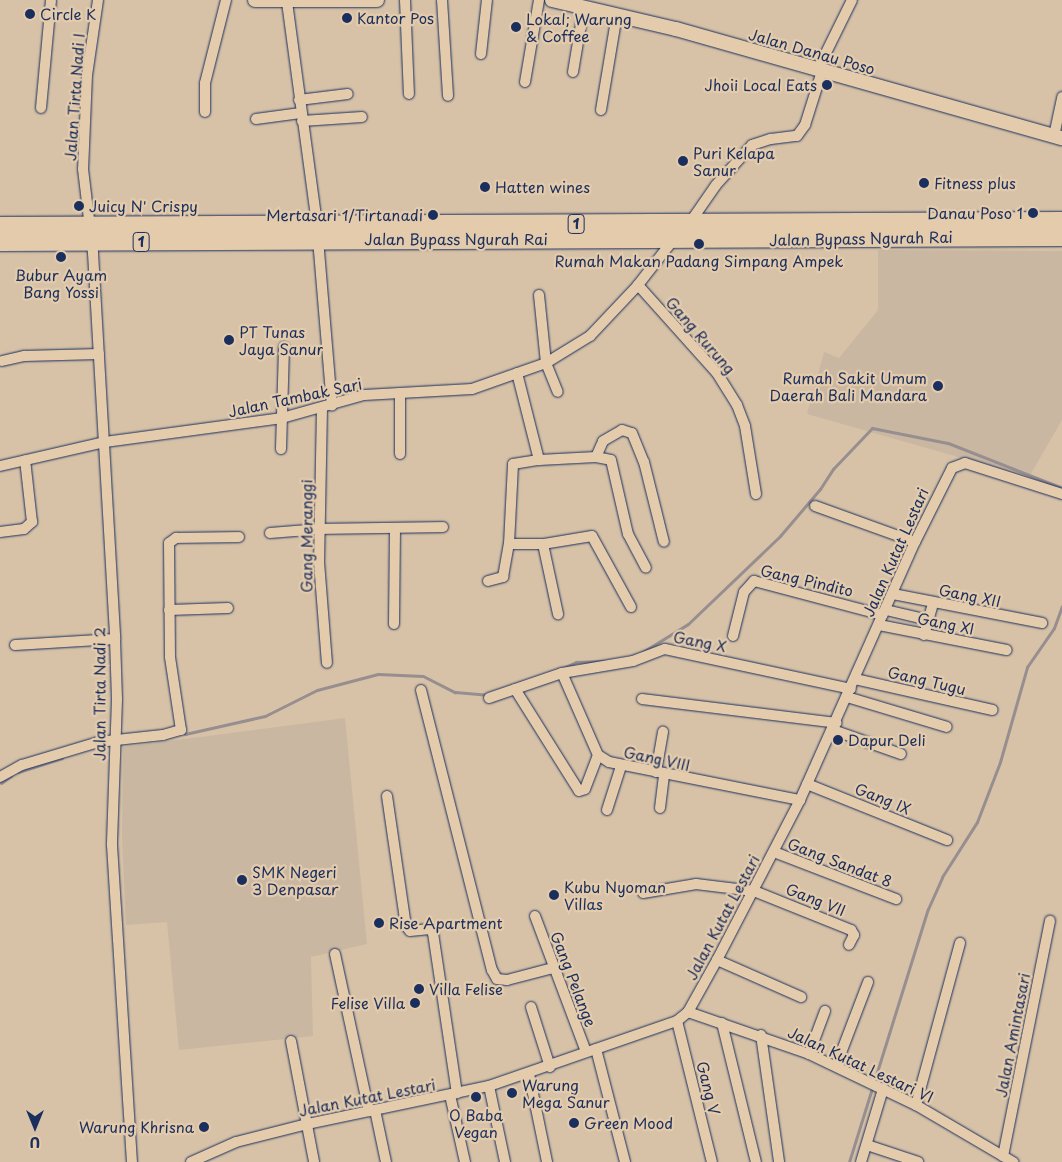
<!DOCTYPE html>
<html>
<head>
<meta charset="utf-8">
<style>
  body { margin:0 }
  #map { position:relative; width:1062px; height:1162px; overflow:hidden; background:#d7c2a7; font-family:"Playpen Sans",sans-serif }
  div>[style] { position:absolute }
  [style*='--x'] { left:calc(var(--x)*1px); top:calc(var(--y)*1px); width:calc(var(--w)*1px); rotate:calc(var(--a)*1deg) }
  .built>* { inset:0; background:#c9b7a2 }
  .stream>* { height:3px; margin:-1.5px; padding:0 1.5px; transform-origin:1.5px; border-radius:1.5px; background:#978f8f }
  .roads { filter:drop-shadow(0 0 1px #1b2f5e) drop-shadow(0 0 1px #1b2f5e) }
  .street>* { height:10px; margin:-5px; padding:0 5px; transform-origin:5px; border-radius:5px; background:#e3cbac }
  .secondary>* { height:14px; margin:-7px; padding:0 7px; transform-origin:7px; border-radius:7px; background:#e3cbac }
  .highway>* { height:18px; margin:-9px; padding:0 9px; transform-origin:9px; border-radius:9px; background:#e3cbac }
  .dots>* { width:14px; height:14px; translate:-50% -50%; box-sizing:border-box; border:2px solid #e3cbac; border-radius:50% }
  span { translate:-50% -50%; white-space:nowrap; text-align:center; line-height:1.15; -webkit-text-stroke:4.5px #e3cbac; paint-order:stroke }
  .shield-label span { padding:1px 4px; background:#e3cbac; border:1px solid; border-radius:4px; -webkit-text-stroke-width:0 }
  .shield-label { font-size:14px; color:#1b2f5e; font-weight:700 }
  .poi-label { font-size:15px; color:#1b2f5e }
  .left { translate:0 -50%; text-align:left }
  .right { translate:-100% -50%; text-align:right }
  .street-label { font-size:15px; color:#1b2f5e }
  .north { position:absolute; left:10px; top:1102px; width:50px; height:50px; -webkit-text-stroke:4px #e3cbac; paint-order:stroke; rotate:180deg; font-size:14px; font-weight:700; line-height:20px; text-align:center; color:#1b2f5e }
  .north::after { content:''; display:block; margin:auto; width:18px; height:22px; background:#1b2f5e; clip-path:polygon(50% 0,100% 100%,50% 72%,0 100%) }
</style>
</head>
<body>
<div id="map">
  <div class="built">
    <div style="clip-path:polygon(878px 250px,1062px 251px,1062px 420px,1029px 477px,807px 414px,824px 352px,839px 358px,878px 310px)"></div>
    <div style="clip-path:polygon(345px 718px,367px 944px,311px 957px,313px 1036px,179px 1050px,167px 922px,126px 925px,122px 838px,123px 747px)"></div>
  </div>
  <div class="stream">
    <div style="--x:641;--y:653;--w:55;--a:-31.7"></div>
    <div style="--x:688;--y:624;--w:127;--a:-43.7"></div>
    <div style="--x:780;--y:536;--w:62;--a:-49.6"></div>
    <div style="--x:820;--y:489;--w:24;--a:-57"></div>
    <div style="--x:833;--y:469;--w:57;--a:-46.4"></div>
    <div style="--x:872;--y:428;--w:77;--a:11.2"></div>
    <div style="--x:948;--y:443;--w:123;--a:21.5"></div>
    <div style="--x:561;--y:669;--w:17;--a:-25"></div>
    <div style="--x:576;--y:662;--w:28;--a:-2"></div>
    <div style="--x:185;--y:734;--w:82;--a:-12.7"></div>
    <div style="--x:265;--y:716;--w:58;--a:-26.6"></div>
    <div style="--x:317;--y:690;--w:63;--a:-14.7"></div>
    <div style="--x:378;--y:674;--w:45;--a:2.5"></div>
    <div style="--x:423;--y:676;--w:36;--a:27"></div>
    <div style="--x:455;--y:692;--w:32;--a:5"></div>
    <div style="--x:18;--y:772;--w:46;--a:-17.7"></div>
    <div style="--x:1;--y:783;--w:12;--a:-35"></div>
    <div style="--x:849;--y:1162;--w:265;--a:-72.7"></div>
    <div style="--x:928;--y:909;--w:35;--a:-66"></div>
    <div style="--x:942;--y:877;--w:65;--a:-57.5"></div>
    <div style="--x:977;--y:822;--w:64;--a:-69"></div>
    <div style="--x:1000;--y:762;--w:99;--a:-74.1"></div>
    <div style="--x:1027;--y:667;--w:47;--a:-55.3"></div>
    <div style="--x:1054;--y:628;--w:23;--a:-70"></div>
  </div>
  <div class="roads">
    <div class="street">
      <div style="--x:98;--y:0;--w:76;--a:98.3"></div>
      <div style="--x:87;--y:75;--w:94;--a:92.4"></div>
      <div style="--x:83;--y:169;--w:85;--a:83.2"></div>
      <div style="--x:93;--y:253;--w:387;--a:86.7"></div>
      <div style="--x:115;--y:639;--w:60;--a:88.1"></div>
      <div style="--x:117;--y:699;--w:146;--a:92"></div>
      <div style="--x:112;--y:845;--w:318;--a:86.4"></div>
      <div style="--x:405;--y:0;--w:94;--a:87.6"></div>
      <div style="--x:442;--y:0;--w:96;--a:86.4"></div>
      <div style="--x:287;--y:2;--w:224;--a:82.3"></div>
      <div style="--x:481;--y:54;--w:54;--a:-83.7"></div>
      <div style="--x:818;--y:69;--w:77;--a:-63.8"></div>
      <div style="--x:573;--y:72;--w:67;--a:-80.5"></div>
      <div style="--x:525;--y:82;--w:83;--a:-80.3"></div>
      <div style="--x:299;--y:100;--w:49;--a:-7"></div>
      <div style="--x:41;--y:108;--w:108;--a:-84.7"></div>
      <div style="--x:601;--y:110;--w:97;--a:-80.5"></div>
      <div style="--x:205;--y:112;--w:29;--a:-90"></div>
      <div style="--x:205;--y:83;--w:86;--a:-75.8"></div>
      <div style="--x:256;--y:119;--w:45;--a:-7.6"></div>
      <div style="--x:302;--y:121;--w:60;--a:-3.8"></div>
      <div style="--x:1054;--y:136;--w:40;--a:-78"></div>
      <div style="--x:689;--y:224;--w:47;--a:-55.3"></div>
      <div style="--x:716;--y:185;--w:54;--a:-48"></div>
      <div style="--x:752;--y:145;--w:20;--a:-18"></div>
      <div style="--x:771;--y:139;--w:26;--a:-7"></div>
      <div style="--x:797;--y:136;--w:14;--a:-54"></div>
      <div style="--x:805;--y:125;--w:57;--a:-72.5"></div>
      <div style="--x:318;--y:239;--w:167;--a:85.2"></div>
      <div style="--x:638;--y:285;--w:118;--a:48.1"></div>
      <div style="--x:717;--y:373;--w:38;--a:58"></div>
      <div style="--x:737;--y:405;--w:22;--a:69"></div>
      <div style="--x:745;--y:426;--w:69;--a:80.8"></div>
      <div style="--x:539;--y:295;--w:68;--a:84.1"></div>
      <div style="--x:546;--y:363;--w:31;--a:68"></div>
      <div style="--x:2;--y:361;--w:23;--a:-13"></div>
      <div style="--x:24;--y:356;--w:75;--a:-1.5"></div>
      <div style="--x:517;--y:373;--w:90;--a:75.8"></div>
      <div style="--x:400;--y:393;--w:61;--a:90"></div>
      <div style="--x:322;--y:408;--w:154;--a:91.1"></div>
      <div style="--x:319;--y:562;--w:101;--a:85.5"></div>
      <div style="--x:281;--y:449;--w:102;--a:-88.3"></div>
      <div style="--x:596;--y:457;--w:17;--a:-66"></div>
      <div style="--x:603;--y:441;--w:22;--a:-30"></div>
      <div style="--x:622;--y:430;--w:10;--a:17"></div>
      <div style="--x:632;--y:433;--w:31;--a:68"></div>
      <div style="--x:644;--y:462;--w:82;--a:76"></div>
      <div style="--x:0;--y:466;--w:108;--a:-12.9"></div>
      <div style="--x:105;--y:442;--w:179;--a:-7.7"></div>
      <div style="--x:282;--y:418;--w:85;--a:-15.7"></div>
      <div style="--x:364;--y:395;--w:108;--a:-3.2"></div>
      <div style="--x:472;--y:389;--w:78;--a:-19.4"></div>
      <div style="--x:546;--y:363;--w:52;--a:-31.5"></div>
      <div style="--x:590;--y:336;--w:70;--a:-46.7"></div>
      <div style="--x:638;--y:285;--w:58;--a:-52"></div>
      <div style="--x:815;--y:506;--w:106;--a:19.8"></div>
      <div style="--x:0;--y:532;--w:24;--a:-7"></div>
      <div style="--x:24;--y:529;--w:11;--a:-41"></div>
      <div style="--x:32;--y:522;--w:62;--a:-96.4"></div>
      <div style="--x:270;--y:533;--w:50;--a:-4.6"></div>
      <div style="--x:320;--y:529;--w:123;--a:-0.9"></div>
      <div style="--x:543;--y:544;--w:72;--a:77.9"></div>
      <div style="--x:488;--y:581;--w:16;--a:-15"></div>
      <div style="--x:503;--y:577;--w:34;--a:-80"></div>
      <div style="--x:893;--y:594;--w:152;--a:11"></div>
      <div style="--x:631;--y:607;--w:81;--a:-118.8"></div>
      <div style="--x:592;--y:536;--w:50;--a:170.7"></div>
      <div style="--x:543;--y:544;--w:34;--a:180"></div>
      <div style="--x:509;--y:544;--w:80;--a:-87.1"></div>
      <div style="--x:513;--y:464;--w:26;--a:-9"></div>
      <div style="--x:539;--y:460;--w:57;--a:-3"></div>
      <div style="--x:596;--y:457;--w:15;--a:11"></div>
      <div style="--x:611;--y:460;--w:76;--a:77.1"></div>
      <div style="--x:628;--y:534;--w:38;--a:62"></div>
      <div style="--x:169;--y:610;--w:59;--a:-1.9"></div>
      <div style="--x:886;--y:610;--w:43;--a:13.4"></div>
      <div style="--x:394;--y:624;--w:95;--a:-89.4"></div>
      <div style="--x:879;--y:625;--w:130;--a:11.1"></div>
      <div style="--x:924;--y:635;--w:33;--a:-74"></div>
      <div style="--x:733;--y:636;--w:45;--a:-76"></div>
      <div style="--x:744;--y:592;--w:15;--a:-48"></div>
      <div style="--x:754;--y:581;--w:133;--a:14.8"></div>
      <div style="--x:15;--y:645;--w:100;--a:-3.4"></div>
      <div style="--x:562;--y:673;--w:90;--a:66.3"></div>
      <div style="--x:598;--y:755;--w:13;--a:32"></div>
      <div style="--x:609;--y:762;--w:195;--a:11.3"></div>
      <div style="--x:855;--y:679;--w:141;--a:12.7"></div>
      <div style="--x:515;--y:689;--w:120;--a:57.9"></div>
      <div style="--x:579;--y:791;--w:6;--a:-18"></div>
      <div style="--x:585;--y:789;--w:36;--a:-69"></div>
      <div style="--x:421;--y:690;--w:289;--a:75.8"></div>
      <div style="--x:492;--y:970;--w:10;--a:61"></div>
      <div style="--x:497;--y:979;--w:10;--a:6"></div>
      <div style="--x:507;--y:980;--w:48;--a:-14.6"></div>
      <div style="--x:847;--y:697;--w:104;--a:16.7"></div>
      <div style="--x:489;--y:698;--w:77;--a:-18.9"></div>
      <div style="--x:562;--y:673;--w:72;--a:-9.6"></div>
      <div style="--x:633;--y:661;--w:34;--a:-21"></div>
      <div style="--x:665;--y:649;--w:190;--a:12.1"></div>
      <div style="--x:642;--y:699;--w:196;--a:7"></div>
      <div style="--x:833;--y:730;--w:72;--a:19.4"></div>
      <div style="--x:656;--y:772;--w:41;--a:-80.1"></div>
      <div style="--x:0;--y:777;--w:25;--a:-29"></div>
      <div style="--x:22;--y:765;--w:79;--a:-16.8"></div>
      <div style="--x:98;--y:742;--w:65;--a:-6.1"></div>
      <div style="--x:163;--y:735;--w:19;--a:-16"></div>
      <div style="--x:181;--y:730;--w:74;--a:-98.6"></div>
      <div style="--x:170;--y:657;--w:114;--a:-90.5"></div>
      <div style="--x:169;--y:543;--w:9;--a:-36"></div>
      <div style="--x:176;--y:538;--w:63;--a:-0.9"></div>
      <div style="--x:807;--y:784;--w:151;--a:21.8"></div>
      <div style="--x:387;--y:796;--w:131;--a:81.7"></div>
      <div style="--x:406;--y:926;--w:6;--a:51"></div>
      <div style="--x:410;--y:931;--w:20;--a:-6"></div>
      <div style="--x:430;--y:929;--w:5;--a:53"></div>
      <div style="--x:433;--y:933;--w:162;--a:81.5"></div>
      <div style="--x:660;--y:808;--w:34;--a:-83"></div>
      <div style="--x:607;--y:810;--w:46;--a:-72.3"></div>
      <div style="--x:774;--y:852;--w:131;--a:21.1"></div>
      <div style="--x:643;--y:893;--w:54;--a:-9.6"></div>
      <div style="--x:696;--y:884;--w:58;--a:6.9"></div>
      <div style="--x:754;--y:891;--w:105;--a:21.9"></div>
      <div style="--x:851;--y:930;--w:6;--a:59"></div>
      <div style="--x:854;--y:935;--w:11;--a:117"></div>
      <div style="--x:535;--y:916;--w:145;--a:69.4"></div>
      <div style="--x:335;--y:954;--w:161;--a:77.8"></div>
      <div style="--x:717;--y:960;--w:92;--a:23.8"></div>
      <div style="--x:531;--y:1007;--w:63;--a:72.4"></div>
      <div style="--x:688;--y:1012;--w:128;--a:19.1"></div>
      <div style="--x:809;--y:1054;--w:119;--a:25.5"></div>
      <div style="--x:916;--y:1105;--w:113;--a:30.4"></div>
      <div style="--x:677;--y:1021;--w:145;--a:76.1"></div>
      <div style="--x:722;--y:1023;--w:143;--a:76.3"></div>
      <div style="--x:761;--y:1035;--w:128;--a:81.9"></div>
      <div style="--x:291;--y:1041;--w:123;--a:79.2"></div>
      <div style="--x:596;--y:1049;--w:117;--a:75.6"></div>
      <div style="--x:809;--y:1054;--w:46;--a:-69.6"></div>
      <div style="--x:836;--y:1066;--w:90;--a:-69.1"></div>
      <div style="--x:529;--y:1074;--w:90;--a:78.4"></div>
      <div style="--x:489;--y:1086;--w:78;--a:78.1"></div>
      <div style="--x:450;--y:1095;--w:69;--a:77.4"></div>
      <div style="--x:916;--y:1105;--w:168;--a:-74.8"></div>
      <div style="--x:375;--y:1110;--w:53;--a:78.1"></div>
      <div style="--x:867;--y:1145;--w:54;--a:18.4"></div>
      <div style="--x:1003;--y:1156;--w:240;--a:-78.7"></div>
      <div style="--x:191;--y:1162;--w:49;--a:-24"></div>
      <div style="--x:236;--y:1142;--w:73;--a:-14.2"></div>
      <div style="--x:307;--y:1124;--w:186;--a:-11.8"></div>
      <div style="--x:489;--y:1086;--w:199;--a:-19.1"></div>
      <div style="--x:677;--y:1021;--w:14;--a:-39"></div>
      <div style="--x:688;--y:1012;--w:60;--a:-60.9"></div>
      <div style="--x:717;--y:960;--w:180;--a:-62.6"></div>
      <div style="--x:800;--y:800;--w:282;--a:-66"></div>
      <div style="--x:915;--y:542;--w:83;--a:-63.4"></div>
      <div style="--x:952;--y:468;--w:14;--a:-21"></div>
      <div style="--x:965;--y:463;--w:102;--a:17.7"></div>
      <div style="--x:861;--y:1162;--w:76;--a:-73.2"></div>
    </div>
    <div class="secondary">
      <div style="--x:255;--y:0;--w:122;--a:0"></div>
      <div style="--x:552;--y:0;--w:127;--a:13.2"></div>
      <div style="--x:676;--y:29;--w:401;--a:15.8"></div>
    </div>
    <div class="highway">
      <div style="--x:0;--y:226;--w:1062;--a:-0.27"></div>
      <div style="--x:0;--y:242;--w:1062;--a:-0.27"></div>
    </div>
  </div>
  <div class="dots">
    <div style="left:30px;top:14px;background:#1b2f5e"></div>
    <div style="left:347px;top:18px;background:#1b2f5e"></div>
    <div style="left:516px;top:27px;background:#1b2f5e"></div>
    <div style="left:827px;top:85px;background:#1b2f5e"></div>
    <div style="left:683px;top:161px;background:#1b2f5e"></div>
    <div style="left:924px;top:183px;background:#1b2f5e"></div>
    <div style="left:485px;top:187px;background:#1b2f5e"></div>
    <div style="left:79px;top:206px;background:#1b2f5e"></div>
    <div style="left:1033px;top:213px;background:#1b2f5e"></div>
    <div style="left:433px;top:215px;background:#1b2f5e"></div>
    <div style="left:699px;top:244px;background:#1b2f5e"></div>
    <div style="left:61px;top:257px;background:#1b2f5e"></div>
    <div style="left:229px;top:340px;background:#1b2f5e"></div>
    <div style="left:938px;top:386px;background:#1b2f5e"></div>
    <div style="left:838px;top:740px;background:#1b2f5e"></div>
    <div style="left:242px;top:880px;background:#1b2f5e"></div>
    <div style="left:554px;top:895px;background:#1b2f5e"></div>
    <div style="left:379px;top:923px;background:#1b2f5e"></div>
    <div style="left:419px;top:989px;background:#1b2f5e"></div>
    <div style="left:415px;top:1003px;background:#1b2f5e"></div>
    <div style="left:512px;top:1093px;background:#1b2f5e"></div>
    <div style="left:476px;top:1097px;background:#1b2f5e"></div>
    <div style="left:574px;top:1123px;background:#1b2f5e"></div>
    <div style="left:204px;top:1127px;background:#1b2f5e"></div>
  </div>
  <div class="shield-label">
    <span style="left:576px;top:224px">1</span>
    <span style="left:141px;top:242px">1</span>
  </div>
  <div class="poi-label">
    <span class="left" style="left:40px;top:14px">Circle K</span>
    <span class="left" style="left:357px;top:18px">Kantor Pos</span>
    <span class="left" style="left:526px;top:27px">Lokal; Warung<br>&amp; Coffee</span>
    <span class="right" style="left:817px;top:85px">Jhoii Local Eats</span>
    <span class="left" style="left:693px;top:161px">Puri Kelapa<br>Sanur</span>
    <span class="left" style="left:934px;top:183px">Fitness plus</span>
    <span class="left" style="left:495px;top:187px">Hatten wines</span>
    <span class="left" style="left:89px;top:206px">Juicy N' Crispy</span>
    <span class="right" style="left:1023px;top:213px">Danau Poso 1</span>
    <span class="right" style="left:423px;top:215px">Mertasari 1/Tirtanadi</span>
    <span style="left:699px;top:261px">Rumah Makan Padang Simpang Ampek</span>
    <span style="left:61px;top:283px">Bubur Ayam<br>Bang Yossi</span>
    <span class="left" style="left:239px;top:340px">PT Tunas<br>Jaya Sanur</span>
    <span class="right" style="left:927px;top:386px">Rumah Sakit Umum<br>Daerah Bali Mandara</span>
    <span class="left" style="left:848px;top:740px">Dapur Deli</span>
    <span class="left" style="left:252px;top:880px">SMK Negeri<br>3 Denpasar</span>
    <span class="left" style="left:564px;top:895px">Kubu Nyoman<br>Villas</span>
    <span class="left" style="left:389px;top:923px">Rise Apartment</span>
    <span class="left" style="left:429px;top:989px">Villa Felise</span>
    <span class="right" style="left:405px;top:1003px">Felise Villa</span>
    <span class="left" style="left:522px;top:1093px">Warung<br>Mega Sanur</span>
    <span style="left:476px;top:1123px">O Baba<br>Vegan</span>
    <span class="left" style="left:584px;top:1123px">Green Mood</span>
    <span class="right" style="left:194px;top:1127px">Warung Khrisna</span>
  </div>
  <div class="street-label">
    <span style="left:812px;top:51px;rotate:16deg">Jalan Danau Poso</span>
    <span style="left:74px;top:97px;rotate:-86deg">Jalan Tirta Nadi I</span>
    <span style="left:861px;top:238px;rotate:-1deg">Jalan Bypass Ngurah Rai</span>
    <span style="left:456px;top:239px">Jalan Bypass Ngurah Rai</span>
    <span style="left:701px;top:335px;rotate:49deg">Gang Rurung</span>
    <span style="left:295px;top:397px;rotate:-12deg">Jalan Tambak Sari</span>
    <span style="left:306px;top:536px;rotate:-90deg">Gang Meranggi</span>
    <span style="left:895px;top:552px;rotate:-66deg">Jalan Kutat Lestari</span>
    <span style="left:807px;top:580px;rotate:13deg">Gang Pindito</span>
    <span style="left:970px;top:595px;rotate:11deg">Gang XII</span>
    <span style="left:946px;top:623px;rotate:11deg">Gang XI</span>
    <span style="left:700px;top:641px;rotate:11deg">Gang X</span>
    <span style="left:927px;top:680px;rotate:13deg">Gang Tugu</span>
    <span style="left:99px;top:694px;rotate:-90deg">Jalan Tirta Nadi 2</span>
    <span style="left:657px;top:758px;rotate:12deg">Gang VIII</span>
    <span style="left:883px;top:798px;rotate:22deg">Gang IX</span>
    <span style="left:840px;top:862px;rotate:21deg">Gang Sandat 8</span>
    <span style="left:816px;top:899px;rotate:22deg">Gang VII</span>
    <span style="left:722px;top:917px;rotate:-62deg">Jalan Kutat Lestari</span>
    <span style="left:574px;top:979px;rotate:69deg">Gang Pelange</span>
    <span style="left:1012px;top:1035px;rotate:-79deg">Jalan Amintasari</span>
    <span style="left:861px;top:1064px;rotate:25deg">Jalan Kutat Lestari VI</span>
    <span style="left:709px;top:1088px;rotate:76deg">Gang V</span>
    <span style="left:367px;top:1097px;rotate:-11deg">Jalan Kutat Lestari</span>
  </div>
  <div class="north">U</div>
</div>
</body>
</html>
